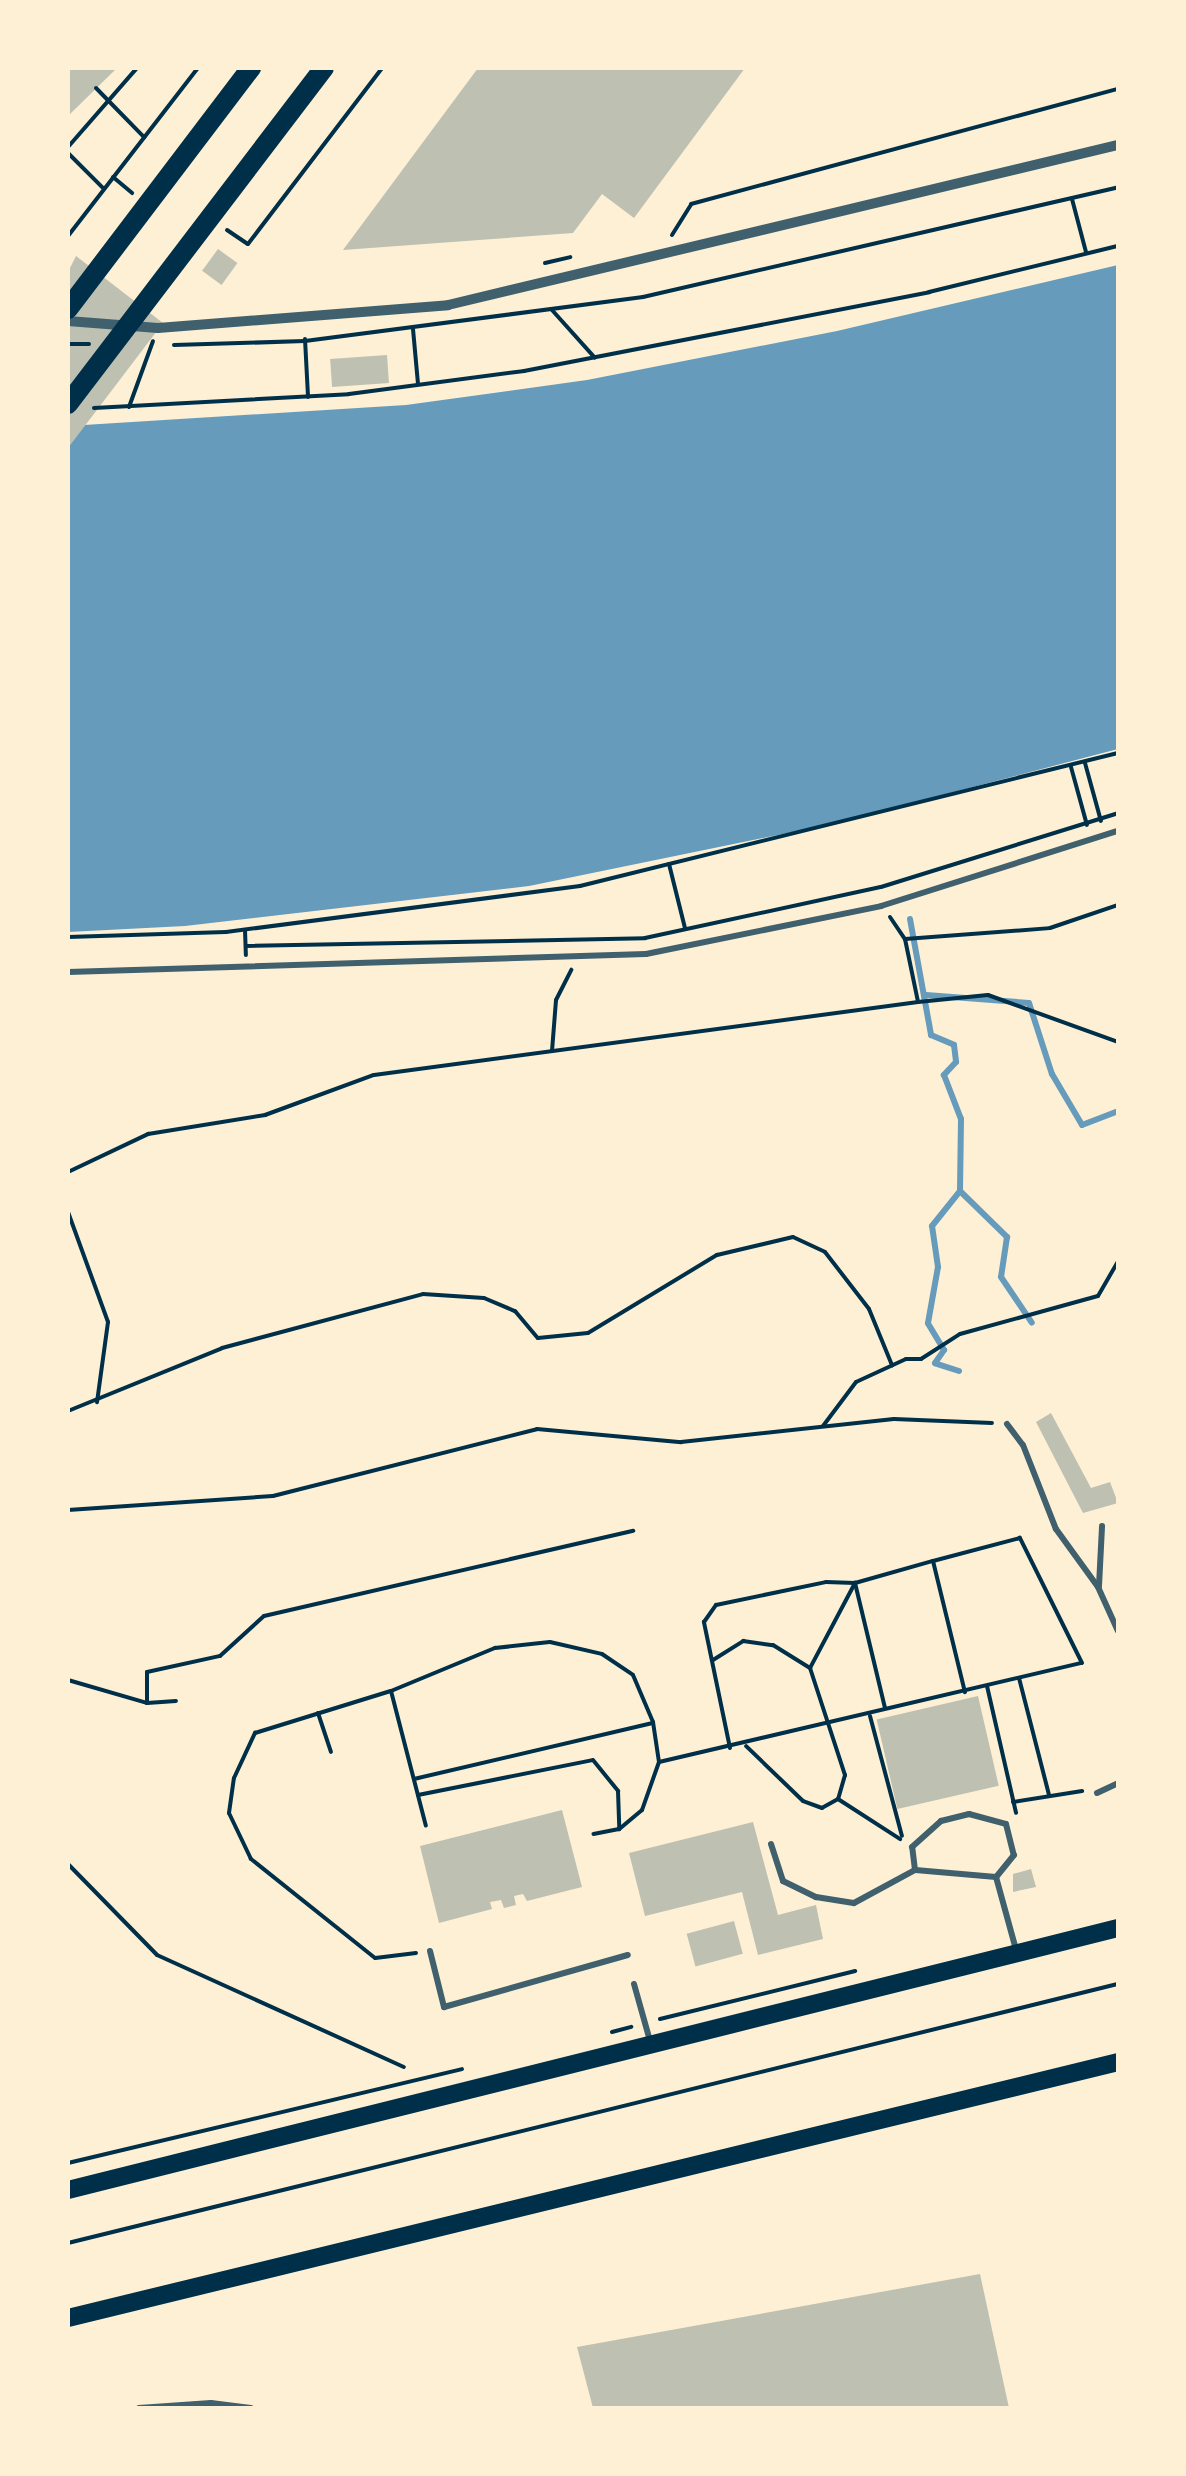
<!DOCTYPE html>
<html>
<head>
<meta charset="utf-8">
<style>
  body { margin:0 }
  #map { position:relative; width:1186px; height:2476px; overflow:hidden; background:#fdf0d5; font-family:Montserrat,sans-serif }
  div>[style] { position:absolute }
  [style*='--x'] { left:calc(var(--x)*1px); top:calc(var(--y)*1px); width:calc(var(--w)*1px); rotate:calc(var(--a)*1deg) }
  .water>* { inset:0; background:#669bbc }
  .stream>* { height:6px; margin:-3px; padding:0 3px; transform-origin:3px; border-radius:3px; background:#669bbc }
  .building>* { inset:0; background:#bec0b2; transform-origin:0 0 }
  .path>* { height:4px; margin:-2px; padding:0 2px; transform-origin:2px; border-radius:2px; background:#003049 }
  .service>* { height:6px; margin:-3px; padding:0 3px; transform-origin:3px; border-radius:3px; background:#3f606c }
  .minor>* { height:10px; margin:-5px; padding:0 5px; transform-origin:5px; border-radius:5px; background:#3f606c }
  .secondary>* { height:18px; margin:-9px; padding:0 9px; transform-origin:9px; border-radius:9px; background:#003049 }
  .primary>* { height:20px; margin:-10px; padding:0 10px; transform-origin:10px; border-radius:10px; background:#003049 }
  span { translate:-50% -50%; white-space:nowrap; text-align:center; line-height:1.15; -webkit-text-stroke:8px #fdf0d5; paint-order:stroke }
  .frame { position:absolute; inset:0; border:70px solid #fdf0d5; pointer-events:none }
</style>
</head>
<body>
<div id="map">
  <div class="water">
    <div style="clip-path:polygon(1118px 265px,1118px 749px,831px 824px,529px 886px,185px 926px,68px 932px,68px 426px,406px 405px,587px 380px,837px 331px)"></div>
  </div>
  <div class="stream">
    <div style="--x:910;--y:919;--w:118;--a:79.7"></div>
    <div style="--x:931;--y:1035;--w:25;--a:23"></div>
    <div style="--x:954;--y:1045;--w:17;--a:83"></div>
    <div style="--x:956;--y:1062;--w:18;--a:133"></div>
    <div style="--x:944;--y:1075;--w:47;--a:68.9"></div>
    <div style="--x:961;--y:1119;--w:72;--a:90.8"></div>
    <div style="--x:960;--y:1191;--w:66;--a:44.4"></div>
    <div style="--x:1007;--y:1237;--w:40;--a:98.5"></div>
    <div style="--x:1001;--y:1277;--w:55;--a:56"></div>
    <div style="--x:926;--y:995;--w:103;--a:4.4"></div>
    <div style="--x:1029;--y:1003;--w:75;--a:72.1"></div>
    <div style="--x:1052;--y:1074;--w:59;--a:59.5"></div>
    <div style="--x:1082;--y:1125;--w:39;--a:-21"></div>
    <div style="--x:959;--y:1371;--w:25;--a:-162"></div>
    <div style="--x:935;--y:1363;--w:16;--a:-55"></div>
    <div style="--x:944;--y:1350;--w:31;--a:-121"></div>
    <div style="--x:928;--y:1323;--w:57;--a:-79.9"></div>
    <div style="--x:938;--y:1267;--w:41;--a:-98.3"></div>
    <div style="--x:932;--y:1226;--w:45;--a:-51.3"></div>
  </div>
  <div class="building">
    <div style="clip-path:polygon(68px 68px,117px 68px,68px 116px)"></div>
    <div style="clip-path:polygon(478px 68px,745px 68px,634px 218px,602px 194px,573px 233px,343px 250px)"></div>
    <div style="left:218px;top:249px;width:24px;height:27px;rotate:36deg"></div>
    <div style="clip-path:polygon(76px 256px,163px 323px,68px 448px,68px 272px)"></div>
    <div style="left:387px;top:355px;width:28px;height:57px;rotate:86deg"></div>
    <div style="clip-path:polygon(1051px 1413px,1091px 1488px,1110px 1482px,1118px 1503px,1083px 1513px,1036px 1422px)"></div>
    <div style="left:978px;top:1696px;width:92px;height:104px;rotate:77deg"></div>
    <div style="clip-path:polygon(562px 1810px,582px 1887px,527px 1901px,523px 1894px,514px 1896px,516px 1905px,504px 1908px,501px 1900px,490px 1902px,492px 1909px,439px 1923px,420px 1846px)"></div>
    <div style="clip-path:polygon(753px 1822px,778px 1915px,816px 1905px,823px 1939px,758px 1955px,742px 1892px,645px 1916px,629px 1853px)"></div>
    <div style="clip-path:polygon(1031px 1869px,1036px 1887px,1013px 1892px,1013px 1874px)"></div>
    <div style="left:734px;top:1921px;width:34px;height:49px;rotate:75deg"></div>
    <div style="clip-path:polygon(980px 2274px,1009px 2408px,593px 2408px,577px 2347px)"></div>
  </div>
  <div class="path">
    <div style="--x:96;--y:88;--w:69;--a:45.6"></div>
    <div style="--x:68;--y:147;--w:105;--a:-48.9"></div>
    <div style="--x:68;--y:153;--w:49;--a:45"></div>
    <div style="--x:113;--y:177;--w:25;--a:40"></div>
    <div style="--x:1072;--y:199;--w:55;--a:75.2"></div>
    <div style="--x:227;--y:230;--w:25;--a:34"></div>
    <div style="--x:248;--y:244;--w:221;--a:-52.7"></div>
    <div style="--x:672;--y:235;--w:36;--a:-58"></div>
    <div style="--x:691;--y:204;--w:442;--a:-15.1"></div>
    <div style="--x:68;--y:236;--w:212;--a:-52.3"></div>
    <div style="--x:545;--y:263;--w:26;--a:-13"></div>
    <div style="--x:552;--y:310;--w:64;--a:48.1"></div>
    <div style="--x:413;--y:329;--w:55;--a:84.8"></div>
    <div style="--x:305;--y:339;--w:58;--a:87"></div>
    <div style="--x:68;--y:344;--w:21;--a:0"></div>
    <div style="--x:174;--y:345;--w:131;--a:-1.7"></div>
    <div style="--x:305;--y:341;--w:341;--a:-7.4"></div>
    <div style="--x:643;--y:297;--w:488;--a:-13"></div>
    <div style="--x:129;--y:407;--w:70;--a:-70"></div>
    <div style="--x:94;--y:408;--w:255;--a:-3.1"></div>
    <div style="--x:349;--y:394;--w:177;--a:-7.5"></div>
    <div style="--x:524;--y:371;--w:413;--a:-11"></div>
    <div style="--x:929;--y:292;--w:195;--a:-13.7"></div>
    <div style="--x:1085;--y:763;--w:60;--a:74.6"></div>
    <div style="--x:1071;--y:767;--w:60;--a:74.6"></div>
    <div style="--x:669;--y:864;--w:66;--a:76"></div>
    <div style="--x:890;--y:917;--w:27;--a:56"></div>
    <div style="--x:905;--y:939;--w:64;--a:78.3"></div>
    <div style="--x:245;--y:930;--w:25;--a:88"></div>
    <div style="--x:68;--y:937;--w:158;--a:-1.8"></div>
    <div style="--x:226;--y:932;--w:357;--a:-7.4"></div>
    <div style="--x:580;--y:886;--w:554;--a:-13.89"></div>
    <div style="--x:905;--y:939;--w:145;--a:-4.3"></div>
    <div style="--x:1050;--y:928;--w:72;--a:-18.7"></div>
    <div style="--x:246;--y:946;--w:399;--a:-1.1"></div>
    <div style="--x:645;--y:938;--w:241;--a:-12.2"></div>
    <div style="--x:881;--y:887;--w:248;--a:-17.3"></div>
    <div style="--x:552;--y:1051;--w:51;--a:-85.5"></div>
    <div style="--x:556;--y:1000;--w:34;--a:-63"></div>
    <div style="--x:68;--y:1172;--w:89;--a:-25.4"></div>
    <div style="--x:148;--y:1134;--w:119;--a:-9.2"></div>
    <div style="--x:265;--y:1115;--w:116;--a:-20.2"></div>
    <div style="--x:374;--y:1075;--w:549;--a:-7.64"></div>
    <div style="--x:918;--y:1002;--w:70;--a:-5.7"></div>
    <div style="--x:988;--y:995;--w:138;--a:19.9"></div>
    <div style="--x:68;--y:1212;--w:117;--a:70"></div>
    <div style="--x:108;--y:1322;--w:81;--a:97.8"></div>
    <div style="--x:68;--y:1411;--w:166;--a:-22.2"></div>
    <div style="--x:222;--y:1348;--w:208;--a:-15"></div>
    <div style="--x:423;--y:1294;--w:61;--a:3.8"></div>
    <div style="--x:484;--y:1298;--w:34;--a:23"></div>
    <div style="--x:515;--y:1311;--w:35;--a:50"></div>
    <div style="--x:538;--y:1338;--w:50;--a:-5.7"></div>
    <div style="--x:588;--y:1333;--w:151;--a:-31.2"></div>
    <div style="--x:717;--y:1255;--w:78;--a:-13.3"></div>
    <div style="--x:793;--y:1237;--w:35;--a:25"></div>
    <div style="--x:825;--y:1252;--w:72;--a:52.3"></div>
    <div style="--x:869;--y:1309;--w:61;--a:67.7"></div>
    <div style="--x:823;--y:1426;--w:55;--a:-53.1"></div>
    <div style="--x:856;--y:1382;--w:55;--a:-24.7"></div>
    <div style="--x:906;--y:1359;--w:15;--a:0"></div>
    <div style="--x:921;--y:1359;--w:46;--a:-32.7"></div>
    <div style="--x:960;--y:1334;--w:143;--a:-15.4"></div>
    <div style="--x:1098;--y:1296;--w:39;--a:-60"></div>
    <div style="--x:68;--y:1510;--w:205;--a:-3.9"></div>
    <div style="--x:273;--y:1496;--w:272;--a:-14.2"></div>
    <div style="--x:537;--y:1429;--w:145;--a:5.2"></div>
    <div style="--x:681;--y:1442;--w:214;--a:-6.2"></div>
    <div style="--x:894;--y:1419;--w:98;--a:2.3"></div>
    <div style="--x:713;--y:1660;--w:36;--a:-32"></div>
    <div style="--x:743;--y:1641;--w:30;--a:8"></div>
    <div style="--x:773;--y:1645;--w:44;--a:31.9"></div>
    <div style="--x:810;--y:1668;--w:113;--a:71.9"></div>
    <div style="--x:845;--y:1775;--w:25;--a:106"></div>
    <div style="--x:838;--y:1799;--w:18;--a:151"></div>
    <div style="--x:822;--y:1808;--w:20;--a:-160"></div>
    <div style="--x:803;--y:1801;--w:79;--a:-136"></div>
    <div style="--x:1019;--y:1678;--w:121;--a:75.6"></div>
    <div style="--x:68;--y:1680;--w:82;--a:16.2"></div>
    <div style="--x:147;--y:1703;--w:29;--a:-4"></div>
    <div style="--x:987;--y:1686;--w:130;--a:77.1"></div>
    <div style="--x:391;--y:1691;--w:139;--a:75.5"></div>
    <div style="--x:147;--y:1703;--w:31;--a:-90"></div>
    <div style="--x:147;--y:1672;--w:75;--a:-12.4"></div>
    <div style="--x:220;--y:1656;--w:59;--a:-42.3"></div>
    <div style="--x:264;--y:1616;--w:379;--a:-13"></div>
    <div style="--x:885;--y:1708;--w:129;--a:-103.5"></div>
    <div style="--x:855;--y:1583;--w:81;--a:-15.8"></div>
    <div style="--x:933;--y:1561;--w:135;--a:76.3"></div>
    <div style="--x:318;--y:1713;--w:41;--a:71.6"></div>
    <div style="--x:870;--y:1716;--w:124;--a:75.1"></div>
    <div style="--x:730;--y:1748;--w:129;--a:-101.7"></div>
    <div style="--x:704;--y:1622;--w:21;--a:-55"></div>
    <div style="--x:716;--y:1605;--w:112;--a:-11.8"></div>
    <div style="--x:826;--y:1582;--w:29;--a:2"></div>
    <div style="--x:855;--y:1583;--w:96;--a:117.9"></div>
    <div style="--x:659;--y:1762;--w:434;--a:-13.2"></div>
    <div style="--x:1082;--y:1663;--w:140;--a:-116.4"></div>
    <div style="--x:1020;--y:1538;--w:90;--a:165.2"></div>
    <div style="--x:414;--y:1779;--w:244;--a:-13.2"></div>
    <div style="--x:418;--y:1795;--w:178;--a:-11.3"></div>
    <div style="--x:593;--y:1760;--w:40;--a:51"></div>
    <div style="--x:618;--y:1791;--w:38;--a:88"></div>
    <div style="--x:838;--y:1799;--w:74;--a:32.8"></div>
    <div style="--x:1013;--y:1802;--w:70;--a:-9.1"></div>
    <div style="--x:68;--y:1864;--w:127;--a:45.6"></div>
    <div style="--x:157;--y:1955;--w:271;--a:24.4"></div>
    <div style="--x:416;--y:1953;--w:41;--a:173"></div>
    <div style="--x:375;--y:1958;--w:159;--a:-141.4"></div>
    <div style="--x:251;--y:1859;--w:51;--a:-115.6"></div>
    <div style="--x:229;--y:1813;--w:35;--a:-82"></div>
    <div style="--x:234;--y:1778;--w:50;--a:-65"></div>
    <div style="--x:255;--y:1733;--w:142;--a:-17.2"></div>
    <div style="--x:391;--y:1691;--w:113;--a:-22.5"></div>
    <div style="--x:495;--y:1648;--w:55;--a:-6.2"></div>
    <div style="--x:550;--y:1642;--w:53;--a:13"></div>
    <div style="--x:602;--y:1654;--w:37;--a:34"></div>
    <div style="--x:633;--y:1675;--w:51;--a:66.9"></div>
    <div style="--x:653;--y:1722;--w:40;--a:81.5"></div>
    <div style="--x:659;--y:1762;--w:51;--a:109.5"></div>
    <div style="--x:642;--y:1810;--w:30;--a:140"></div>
    <div style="--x:619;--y:1829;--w:26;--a:169"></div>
    <div style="--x:660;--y:2019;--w:201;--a:-13.8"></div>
    <div style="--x:612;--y:2032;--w:20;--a:-15"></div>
    <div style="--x:68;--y:2163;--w:405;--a:-13.4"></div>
    <div style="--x:68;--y:2243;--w:1081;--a:-13.86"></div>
  </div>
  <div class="service">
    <div style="--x:68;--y:972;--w:578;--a:-1.78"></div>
    <div style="--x:646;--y:954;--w:240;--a:-11.5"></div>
    <div style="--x:881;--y:906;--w:249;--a:-17.6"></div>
    <div style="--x:1007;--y:1424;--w:26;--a:53"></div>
    <div style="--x:1023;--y:1445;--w:90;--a:68.6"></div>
    <div style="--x:1056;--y:1529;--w:72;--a:54.1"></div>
    <div style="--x:1098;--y:1587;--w:48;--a:65.6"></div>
    <div style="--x:1099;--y:1586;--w:60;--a:-87.1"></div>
    <div style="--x:1097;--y:1793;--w:23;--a:-25"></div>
    <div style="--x:969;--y:1814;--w:38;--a:15"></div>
    <div style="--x:1006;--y:1824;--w:32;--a:76"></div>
    <div style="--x:1014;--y:1855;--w:28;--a:129"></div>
    <div style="--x:996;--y:1877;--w:81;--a:-175.1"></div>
    <div style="--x:915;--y:1870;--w:23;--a:-97"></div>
    <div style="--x:912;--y:1847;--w:39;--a:-42"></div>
    <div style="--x:941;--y:1821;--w:29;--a:-14"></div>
    <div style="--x:771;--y:1844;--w:39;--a:72"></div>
    <div style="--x:783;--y:1881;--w:37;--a:26"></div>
    <div style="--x:816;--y:1897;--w:38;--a:9"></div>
    <div style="--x:854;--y:1903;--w:69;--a:-28.4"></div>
    <div style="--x:996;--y:1877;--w:79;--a:74.6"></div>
    <div style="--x:430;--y:1951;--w:58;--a:76"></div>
    <div style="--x:444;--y:2007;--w:191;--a:-15.8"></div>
    <div style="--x:634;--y:1984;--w:59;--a:74.3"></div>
    <div style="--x:139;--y:2408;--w:72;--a:-4"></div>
    <div style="--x:211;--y:2403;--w:40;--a:7.1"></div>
  </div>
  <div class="minor">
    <div style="--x:68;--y:321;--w:90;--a:4.4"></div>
    <div style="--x:158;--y:328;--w:291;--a:-4.5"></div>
    <div style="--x:448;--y:305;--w:689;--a:-13.43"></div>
  </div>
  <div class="secondary">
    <div style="--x:68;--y:2190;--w:1082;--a:-14.01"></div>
    <div style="--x:68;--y:2318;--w:1081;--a:-13.7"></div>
  </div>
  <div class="primary">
    <div style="--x:68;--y:309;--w:303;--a:-52.8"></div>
    <div style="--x:68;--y:404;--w:422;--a:-52.7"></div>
  </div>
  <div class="frame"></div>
</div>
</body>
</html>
